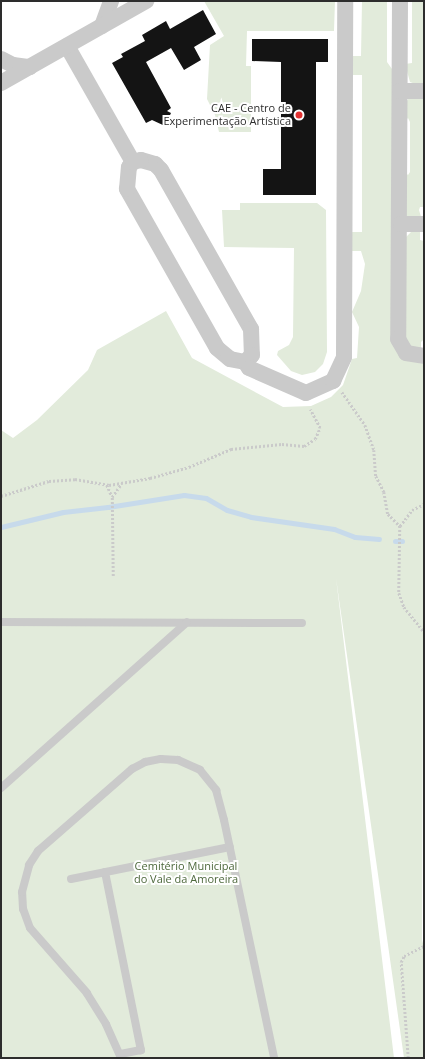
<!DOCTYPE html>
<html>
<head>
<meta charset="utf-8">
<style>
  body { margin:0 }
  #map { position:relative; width:425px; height:1059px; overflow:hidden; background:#fff; font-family:"Open Sans",sans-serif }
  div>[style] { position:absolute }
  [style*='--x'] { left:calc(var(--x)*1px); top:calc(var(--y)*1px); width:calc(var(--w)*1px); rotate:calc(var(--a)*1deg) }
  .green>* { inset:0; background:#e2ebdb }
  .stream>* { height:5px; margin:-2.5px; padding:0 2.5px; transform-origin:2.5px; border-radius:2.5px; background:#c7daeb }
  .building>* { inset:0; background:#141414 }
  .path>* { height:2.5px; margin-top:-1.25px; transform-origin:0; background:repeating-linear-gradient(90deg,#cacaca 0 2px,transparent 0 4px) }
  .lane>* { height:8px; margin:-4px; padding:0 4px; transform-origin:4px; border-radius:4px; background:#cacaca }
  .street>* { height:16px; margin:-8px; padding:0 8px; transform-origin:8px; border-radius:8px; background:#cacaca }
  .dots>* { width:11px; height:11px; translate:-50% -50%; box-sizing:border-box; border:2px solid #fff; border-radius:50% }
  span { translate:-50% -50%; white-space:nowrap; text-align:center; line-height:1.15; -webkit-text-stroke:4px #fff; paint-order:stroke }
  .poi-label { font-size:11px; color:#2d2d2d }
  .right { translate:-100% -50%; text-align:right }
  .park-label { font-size:11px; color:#4d683c }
  .frame { position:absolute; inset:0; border:2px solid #2d2d2d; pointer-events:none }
</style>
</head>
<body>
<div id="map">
  <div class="green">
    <div style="clip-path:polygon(204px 1px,335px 1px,334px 31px,247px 31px,246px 66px,251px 66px,251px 132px,219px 132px,215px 115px,207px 99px,210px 45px,224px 36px)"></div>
    <div style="clip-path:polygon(362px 1px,387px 1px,387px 62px,392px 69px,392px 328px,424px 364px,422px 940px,424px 947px,424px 1058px,404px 1058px,336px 578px,394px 1058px,1px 1058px,1px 430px,13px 438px,37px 420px,88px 370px,97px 350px,166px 311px,192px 358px,283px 407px,311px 406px,331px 397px,343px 385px,352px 359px,357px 358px,359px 327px,352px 312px,361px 291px,365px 264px,361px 251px,350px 251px,350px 232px,362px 232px,362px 75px,350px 75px,350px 56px,361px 56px)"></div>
    <div style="clip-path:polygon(412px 1px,424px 1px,424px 87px,410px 82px,405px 64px,412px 63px)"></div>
    <div style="clip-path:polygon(424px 96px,424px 207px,420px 207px,419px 210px,422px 220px,406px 216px,405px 172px,408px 175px,410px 172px,410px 122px,408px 118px,406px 120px,406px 102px,409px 98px)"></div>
    <div style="clip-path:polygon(240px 203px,317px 203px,326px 210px,327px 352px,323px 364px,315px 372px,302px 375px,291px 371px,277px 355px,278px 351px,289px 345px,293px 337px,294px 248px,224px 247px,222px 210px,240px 210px)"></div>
    <div style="clip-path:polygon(420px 230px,420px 240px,424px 241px,424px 339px,421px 342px,421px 350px,409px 348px,404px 341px,404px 239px,411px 232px)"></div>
  </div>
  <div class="stream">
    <div style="--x:1;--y:527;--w:64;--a:-13.6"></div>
    <div style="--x:63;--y:512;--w:45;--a:-6.3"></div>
    <div style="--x:108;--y:507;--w:77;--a:-9"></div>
    <div style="--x:184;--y:495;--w:22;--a:8"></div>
    <div style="--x:206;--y:498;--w:24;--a:30"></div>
    <div style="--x:227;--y:510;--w:25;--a:16"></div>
    <div style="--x:251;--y:517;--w:84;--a:8.2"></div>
    <div style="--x:334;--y:529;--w:22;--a:21"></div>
    <div style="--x:355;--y:537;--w:24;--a:5"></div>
    <div style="--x:395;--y:541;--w:7;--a:0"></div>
  </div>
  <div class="building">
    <div style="clip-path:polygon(203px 10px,216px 34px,194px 47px,201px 60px,184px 70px,171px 48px,146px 62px,171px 108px,167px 111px,171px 113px,165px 126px,152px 120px,146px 123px,112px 63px,123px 57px,121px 54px,145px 41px,142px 35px,166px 21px,170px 29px)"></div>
    <div style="clip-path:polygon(252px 39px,328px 39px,328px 62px,316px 62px,316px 195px,263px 195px,263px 169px,281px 169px,281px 62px,252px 61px)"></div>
  </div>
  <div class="path">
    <div style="--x:342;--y:392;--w:40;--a:55.1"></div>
    <div style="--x:365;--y:425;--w:27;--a:70"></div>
    <div style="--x:374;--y:450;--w:26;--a:86"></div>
    <div style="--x:376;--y:476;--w:18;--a:63"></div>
    <div style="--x:384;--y:492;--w:22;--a:80"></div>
    <div style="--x:388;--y:514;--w:17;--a:45"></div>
    <div style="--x:400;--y:526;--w:67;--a:90.9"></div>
    <div style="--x:399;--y:593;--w:15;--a:70"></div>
    <div style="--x:404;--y:607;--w:32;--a:51"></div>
    <div style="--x:107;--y:485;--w:12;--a:66"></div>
    <div style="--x:1;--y:496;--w:50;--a:-17.4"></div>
    <div style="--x:49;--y:481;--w:26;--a:-4"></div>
    <div style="--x:75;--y:479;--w:35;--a:10"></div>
    <div style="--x:109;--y:485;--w:42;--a:-9.7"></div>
    <div style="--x:150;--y:478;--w:41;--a:-15.8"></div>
    <div style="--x:189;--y:467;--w:46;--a:-23.2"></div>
    <div style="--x:231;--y:449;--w:51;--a:-5.6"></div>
    <div style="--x:282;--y:444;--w:22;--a:5"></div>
    <div style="--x:304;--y:446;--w:13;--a:-32"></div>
    <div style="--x:315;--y:439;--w:12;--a:-66"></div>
    <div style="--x:320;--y:428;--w:21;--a:-118"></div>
    <div style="--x:400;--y:526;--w:20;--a:-53"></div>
    <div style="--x:412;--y:510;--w:13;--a:-27"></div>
    <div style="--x:113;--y:576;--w:79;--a:-90.7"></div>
    <div style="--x:112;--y:497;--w:16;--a:-55"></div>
    <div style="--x:408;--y:1058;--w:96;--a:-94.2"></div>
    <div style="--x:401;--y:962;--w:7;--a:-63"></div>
    <div style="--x:404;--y:956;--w:22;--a:-27"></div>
  </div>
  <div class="lane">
    <div style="--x:1;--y:622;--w:301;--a:0.2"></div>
    <div style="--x:1;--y:788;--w:249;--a:-41.7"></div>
    <div style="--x:105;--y:872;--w:182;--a:78.6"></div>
    <div style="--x:141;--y:1050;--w:21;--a:169"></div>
    <div style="--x:71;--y:879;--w:162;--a:-11.4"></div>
    <div style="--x:121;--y:1058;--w:37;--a:-114"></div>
    <div style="--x:106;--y:1024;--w:36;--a:-122"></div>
    <div style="--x:87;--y:993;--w:86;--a:-131.2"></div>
    <div style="--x:30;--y:928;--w:20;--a:-110"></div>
    <div style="--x:23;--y:909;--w:17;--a:-93"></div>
    <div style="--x:22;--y:892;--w:28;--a:-75"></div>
    <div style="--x:29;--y:865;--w:17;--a:-57"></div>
    <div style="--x:38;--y:851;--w:125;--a:-41.1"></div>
    <div style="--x:132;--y:769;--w:15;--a:-28"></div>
    <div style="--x:145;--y:762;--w:16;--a:-11"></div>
    <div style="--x:161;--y:759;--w:17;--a:3"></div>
    <div style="--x:178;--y:760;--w:24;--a:24"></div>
    <div style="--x:200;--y:770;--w:26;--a:51"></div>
    <div style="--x:216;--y:790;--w:31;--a:75"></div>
    <div style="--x:224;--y:820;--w:243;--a:78.1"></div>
  </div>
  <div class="street">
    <div style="--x:400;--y:1;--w:338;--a:90.3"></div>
    <div style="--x:398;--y:339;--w:16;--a:60"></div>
    <div style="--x:406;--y:353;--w:18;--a:9"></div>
    <div style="--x:102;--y:26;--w:27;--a:-70"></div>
    <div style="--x:67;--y:46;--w:133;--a:60.4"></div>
    <div style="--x:1;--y:59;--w:13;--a:27"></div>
    <div style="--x:13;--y:65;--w:17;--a:7"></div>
    <div style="--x:1;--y:83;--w:167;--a:-29.5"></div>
    <div style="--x:400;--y:91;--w:24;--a:0"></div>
    <div style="--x:141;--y:160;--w:15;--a:16"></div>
    <div style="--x:155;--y:164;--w:8;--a:45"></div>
    <div style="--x:161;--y:170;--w:183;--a:60.5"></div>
    <div style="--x:251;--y:329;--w:26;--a:88"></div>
    <div style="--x:252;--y:355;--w:10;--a:135"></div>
    <div style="--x:245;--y:362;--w:15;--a:-169"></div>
    <div style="--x:230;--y:359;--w:17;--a:-140"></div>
    <div style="--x:217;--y:348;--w:183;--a:-119.5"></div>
    <div style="--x:127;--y:189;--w:22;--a:-85"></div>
    <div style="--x:129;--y:167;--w:6;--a:-51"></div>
    <div style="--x:133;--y:162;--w:8;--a:-14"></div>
    <div style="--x:401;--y:224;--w:23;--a:0"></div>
    <div style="--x:245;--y:362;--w:7;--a:56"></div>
    <div style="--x:249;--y:368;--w:62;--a:23.7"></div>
    <div style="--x:306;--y:393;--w:30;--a:-24"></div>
    <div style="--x:333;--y:381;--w:26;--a:-65"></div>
    <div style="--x:344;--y:357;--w:356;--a:-89.8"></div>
  </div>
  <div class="dots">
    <div style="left:299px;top:115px;background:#e23231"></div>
  </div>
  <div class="poi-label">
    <span class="right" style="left:291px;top:115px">CAE - Centro de<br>Experimentação Artística</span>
  </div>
  <div class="park-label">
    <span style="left:186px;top:873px">Cemitério Municipal<br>do Vale da Amoreira</span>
  </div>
  <div class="frame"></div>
</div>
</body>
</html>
